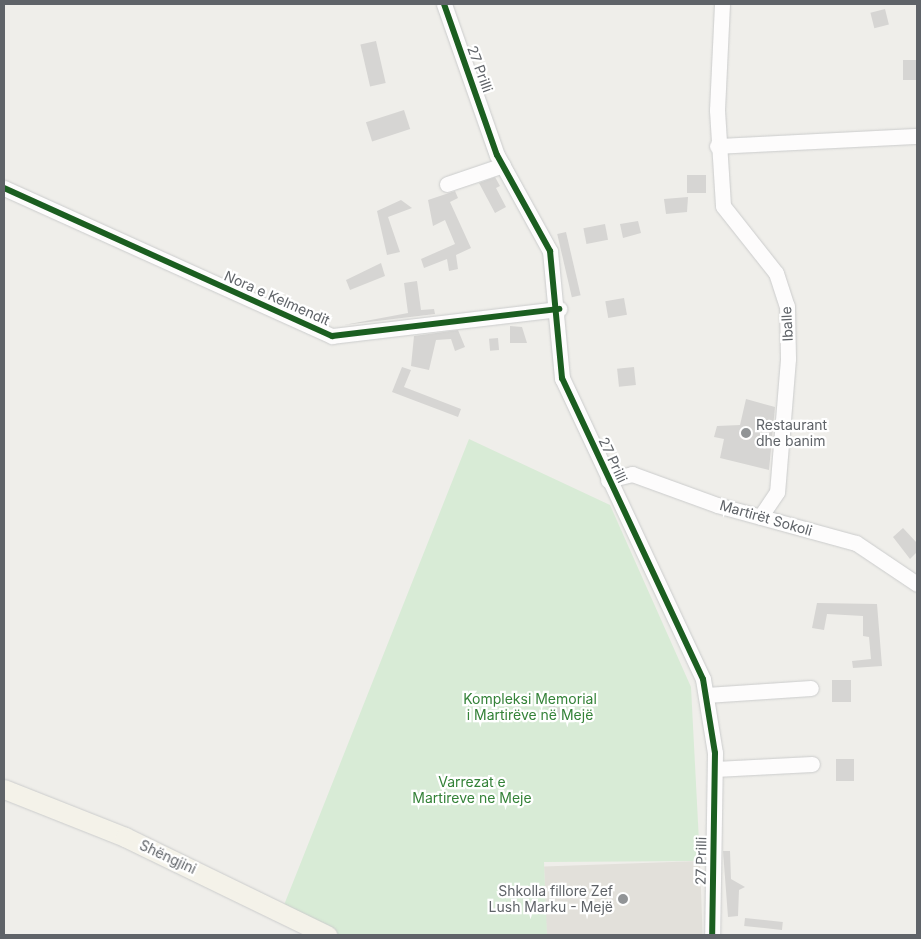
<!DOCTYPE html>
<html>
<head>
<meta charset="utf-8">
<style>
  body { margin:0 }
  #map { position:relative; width:921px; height:939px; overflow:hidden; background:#efeeea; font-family:Inter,sans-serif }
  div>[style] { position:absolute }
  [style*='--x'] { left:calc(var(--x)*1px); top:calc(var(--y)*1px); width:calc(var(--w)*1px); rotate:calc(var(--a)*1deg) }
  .education>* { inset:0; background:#e2e0da; transform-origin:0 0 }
  .green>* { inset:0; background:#d8ebd6 }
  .building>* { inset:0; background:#d6d5d3; transform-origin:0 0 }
  .roads { filter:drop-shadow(0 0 1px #cbcccc) drop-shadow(0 0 1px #cbcccc) }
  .minor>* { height:15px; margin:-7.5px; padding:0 7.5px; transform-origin:7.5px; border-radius:7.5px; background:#fdfcfc }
  .major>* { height:19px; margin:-9.5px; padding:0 9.5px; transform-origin:9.5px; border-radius:9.5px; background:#f4f2e9 }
  .cycleway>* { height:6px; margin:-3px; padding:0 3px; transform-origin:3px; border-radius:3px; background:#1b5e20 }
  .dots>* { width:14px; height:14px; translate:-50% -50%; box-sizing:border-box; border:2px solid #fff; border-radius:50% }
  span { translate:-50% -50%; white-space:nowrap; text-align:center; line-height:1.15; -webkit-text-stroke:4.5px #fff; paint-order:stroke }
  .street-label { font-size:14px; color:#5f6368 }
  .poi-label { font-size:14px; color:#5f6368 }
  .left { translate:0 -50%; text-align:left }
  .right { translate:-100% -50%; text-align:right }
  .park-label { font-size:14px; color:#348238 }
  .frame { position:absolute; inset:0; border:5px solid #5f6368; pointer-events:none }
</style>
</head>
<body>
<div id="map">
  <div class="education">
    <div style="left:700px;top:861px;width:74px;height:156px;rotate:88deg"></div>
  </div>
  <div class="green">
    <div style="clip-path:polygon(469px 439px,610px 505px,691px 687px,700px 861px,544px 862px,547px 935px,340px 935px,284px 905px)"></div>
  </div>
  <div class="building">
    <div style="left:885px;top:9px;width:16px;height:15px;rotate:76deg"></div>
    <div style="left:376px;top:41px;width:43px;height:16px;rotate:77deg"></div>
    <div style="left:903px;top:60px;width:14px;height:20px"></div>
    <div style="left:404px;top:110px;width:20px;height:40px;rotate:72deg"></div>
    <div style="left:687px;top:175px;width:19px;height:18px"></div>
    <div style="clip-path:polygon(495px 177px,500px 186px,496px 188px,506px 207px,495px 213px,479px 183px)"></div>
    <div style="clip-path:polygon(455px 191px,458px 198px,450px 202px,471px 248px,456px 255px,458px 269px,449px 271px,447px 259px,424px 268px,421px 259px,455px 244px,445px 220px,433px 226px,428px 200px)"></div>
    <div style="clip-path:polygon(688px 197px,687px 212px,666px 214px,664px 199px)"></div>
    <div style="clip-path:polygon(401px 200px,412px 208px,388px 217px,400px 252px,387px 255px,377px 211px)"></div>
    <div style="clip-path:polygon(638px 221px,641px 233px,623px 238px,620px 224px)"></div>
    <div style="left:605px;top:224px;width:16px;height:22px;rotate:79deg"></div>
    <div style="left:566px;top:232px;width:65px;height:9px;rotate:77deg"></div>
    <div style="clip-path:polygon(381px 263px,385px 276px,350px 290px,346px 280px)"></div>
    <div style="clip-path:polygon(417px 281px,421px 310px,434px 309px,435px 314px,344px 325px,408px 313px,404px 283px)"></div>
    <div style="left:624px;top:298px;width:17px;height:19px;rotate:80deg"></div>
    <div style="clip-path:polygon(510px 326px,522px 327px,527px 343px,510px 343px)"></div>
    <div style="clip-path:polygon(458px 330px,465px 347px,455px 351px,451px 339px,436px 340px,429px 370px,411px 366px,414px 336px)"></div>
    <div style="left:498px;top:338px;width:12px;height:9px;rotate:85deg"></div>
    <div style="clip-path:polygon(402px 367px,411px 370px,404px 387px,461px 409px,458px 417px,392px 392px)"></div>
    <div style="left:634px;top:367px;width:18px;height:17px;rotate:84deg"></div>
    <div style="clip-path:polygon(746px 399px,775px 407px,769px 470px,720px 458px,724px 439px,714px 437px,717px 426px,740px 425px)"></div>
    <div style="clip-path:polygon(903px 528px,917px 543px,917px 552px,910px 559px,893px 537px)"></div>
    <div style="clip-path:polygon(817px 603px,877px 604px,882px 666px,853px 668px,852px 661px,871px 659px,869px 637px,863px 636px,863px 616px,827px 614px,824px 630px,812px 628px)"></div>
    <div style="left:851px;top:680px;width:22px;height:19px;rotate:90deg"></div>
    <div style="left:547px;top:693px;width:13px;height:13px;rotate:18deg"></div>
    <div style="left:558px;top:707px;width:14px;height:11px;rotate:17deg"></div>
    <div style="left:836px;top:759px;width:18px;height:22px"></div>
    <div style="clip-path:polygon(723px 851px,730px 851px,731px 879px,745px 887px,739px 890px,738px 916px,728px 917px)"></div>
    <div style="left:745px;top:918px;width:38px;height:8px;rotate:6deg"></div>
  </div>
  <div class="roads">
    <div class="minor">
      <div style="--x:444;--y:4;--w:160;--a:70.7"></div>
      <div style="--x:497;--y:155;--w:110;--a:61.1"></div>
      <div style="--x:550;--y:251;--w:128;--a:84.6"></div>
      <div style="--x:562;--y:378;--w:332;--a:64.9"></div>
      <div style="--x:703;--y:679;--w:75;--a:80.8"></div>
      <div style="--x:715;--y:753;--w:182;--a:90.9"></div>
      <div style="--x:722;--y:4;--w:106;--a:92.7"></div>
      <div style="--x:717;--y:110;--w:96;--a:86.4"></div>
      <div style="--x:723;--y:206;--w:85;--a:51.7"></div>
      <div style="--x:776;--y:273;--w:35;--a:72"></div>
      <div style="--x:787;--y:306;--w:53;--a:88.9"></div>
      <div style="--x:788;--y:359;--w:133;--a:94.7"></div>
      <div style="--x:777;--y:492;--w:30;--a:124"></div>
      <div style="--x:717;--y:146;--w:200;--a:-2.9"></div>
      <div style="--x:447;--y:184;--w:59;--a:-18.7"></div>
      <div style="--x:4;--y:188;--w:360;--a:24.3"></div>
      <div style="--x:332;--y:336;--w:229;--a:-6.8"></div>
      <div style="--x:608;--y:480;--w:25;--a:-14"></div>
      <div style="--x:632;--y:474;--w:90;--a:20"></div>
      <div style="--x:717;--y:505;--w:144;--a:15.3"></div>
      <div style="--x:856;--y:543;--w:73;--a:33.9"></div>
      <div style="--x:706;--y:695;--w:105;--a:-3.8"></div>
      <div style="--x:715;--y:769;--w:97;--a:-3"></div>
    </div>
    <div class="major">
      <div style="--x:4;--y:789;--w:130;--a:21.6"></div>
      <div style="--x:125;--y:837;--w:225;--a:25.9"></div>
    </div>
  </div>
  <div class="cycleway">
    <div style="--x:444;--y:4;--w:160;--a:70.7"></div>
    <div style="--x:497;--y:155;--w:110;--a:61.1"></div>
    <div style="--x:550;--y:251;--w:128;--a:84.6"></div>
    <div style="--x:562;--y:378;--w:332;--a:64.9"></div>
    <div style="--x:703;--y:679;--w:75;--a:80.8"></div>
    <div style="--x:715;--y:753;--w:182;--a:90.9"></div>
    <div style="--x:4;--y:188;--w:360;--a:24.3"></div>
    <div style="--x:332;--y:336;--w:229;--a:-6.8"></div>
  </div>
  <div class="dots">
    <div style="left:746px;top:433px;background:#919496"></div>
    <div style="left:623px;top:899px;background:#919496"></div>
  </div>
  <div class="street-label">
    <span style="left:480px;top:69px;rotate:70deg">27 Prilli</span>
    <span style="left:277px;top:298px;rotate:24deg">Nora e Kelmendit</span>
    <span style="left:787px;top:324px;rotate:-93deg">Iballe</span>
    <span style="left:613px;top:460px;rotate:65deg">27 Prilli</span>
    <span style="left:766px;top:518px;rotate:16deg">Martirët Sokoli</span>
    <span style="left:168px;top:857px;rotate:25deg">Shëngjini</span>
    <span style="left:701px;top:861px;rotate:-89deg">27 Prilli</span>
  </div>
  <div class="poi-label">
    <span class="left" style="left:756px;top:433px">Restaurant<br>dhe banim</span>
    <span class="right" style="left:613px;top:899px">Shkolla fillore Zef<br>Lush Marku - Mejë</span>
  </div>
  <div class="park-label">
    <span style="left:530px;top:707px">Kompleksi Memorial<br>i Martirëve në Mejë</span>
    <span style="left:472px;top:790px">Varrezat e<br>Martireve ne Meje</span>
  </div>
  <div class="frame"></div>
</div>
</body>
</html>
